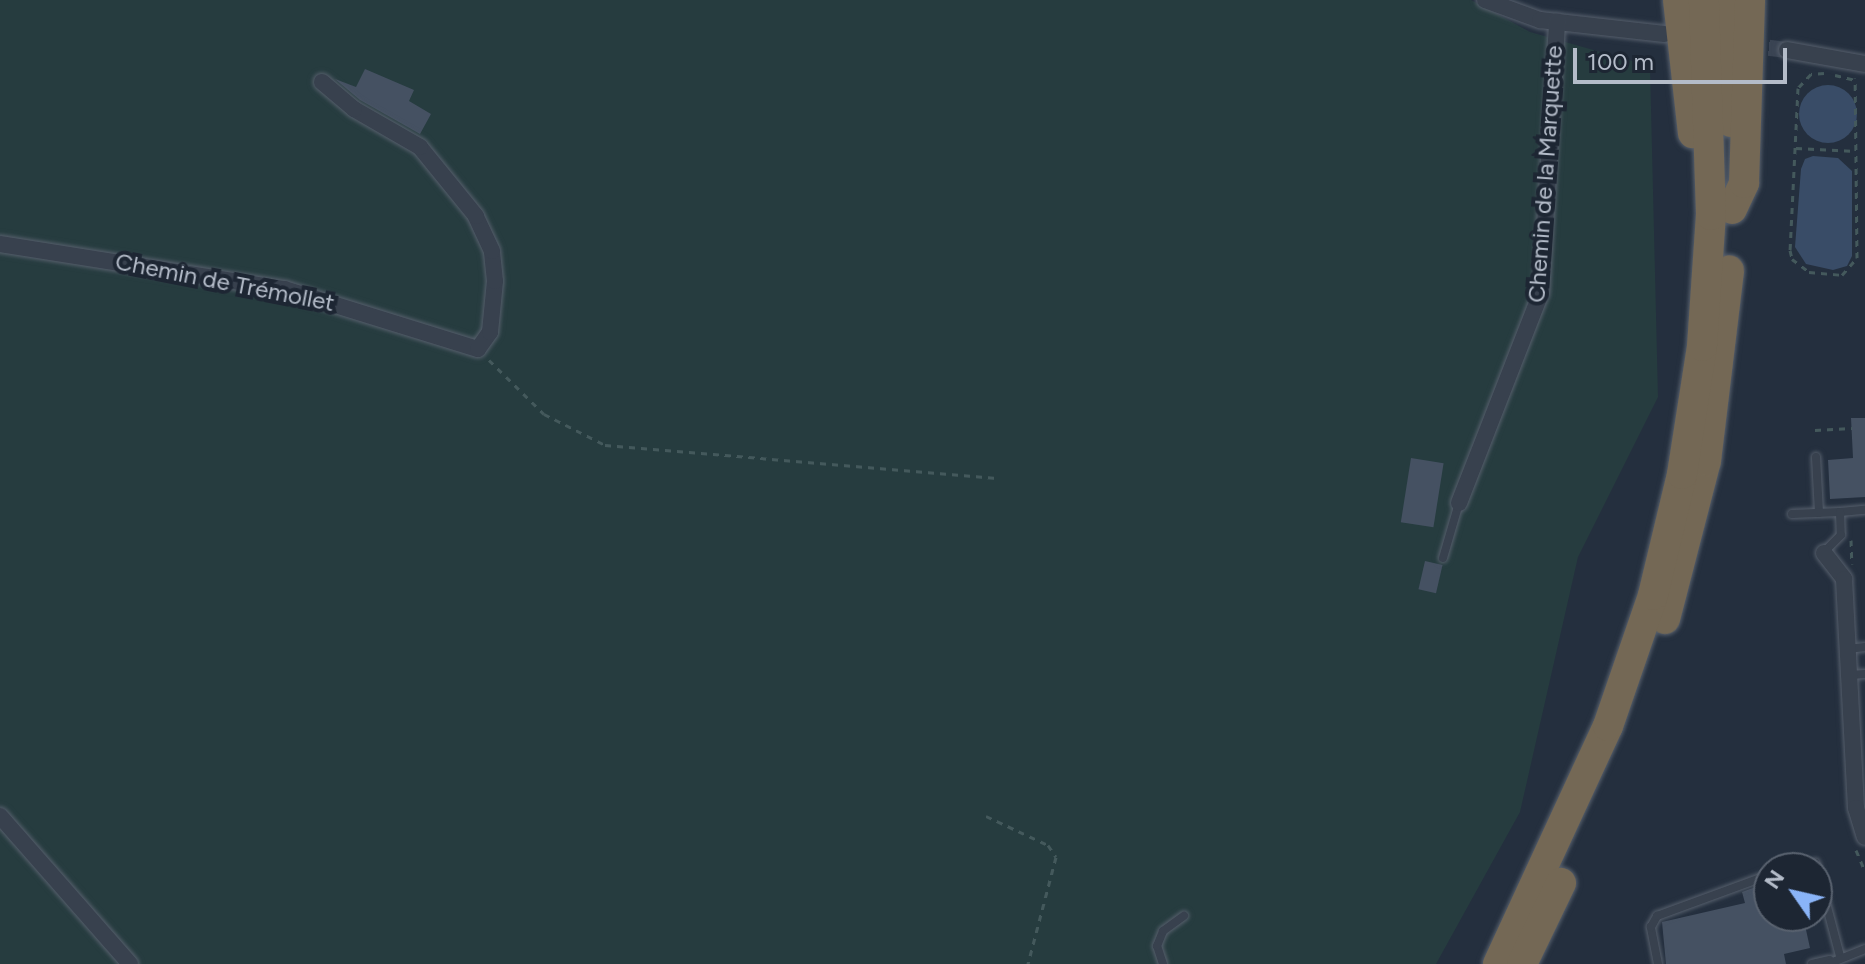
<!DOCTYPE html>
<html>
<head>
<meta charset="utf-8">
<style>
  body { margin:0 }
  #map { position:relative; width:1865px; height:964px; overflow:hidden; background:#242f3e; font-family:Figtree,sans-serif }
  div>[style] { position:absolute }
  [style*='--x'] { left:calc(var(--x)*1px); top:calc(var(--y)*1px); width:calc(var(--w)*1px); rotate:calc(var(--a)*1deg) }
  .green>* { inset:0; background:#263c3f }
  .water>* { inset:0; background:#394c67 }
  .round { border-radius:50% }
  .building>* { inset:0; background:#455162; transform-origin:0 0 }
  .street-tunnel>* { height:16px; margin-top:-8px; transform-origin:0; background:repeating-linear-gradient(90deg,#3a4453 0 16px,transparent 0 24px) }
  .path>* { height:3px; margin-top:-1.5px; transform-origin:0; background:repeating-linear-gradient(90deg,#44595c 0 6px,transparent 0 12px) }
  .roads { filter:drop-shadow(0 0 2px #565f6c) drop-shadow(0 0 2px #565f6c) }
  .lane>* { height:8px; margin:-4px; padding:0 4px; transform-origin:4px; border-radius:4px; background:#38414e }
  .street>* { height:16px; margin:-8px; padding:0 8px; transform-origin:8px; border-radius:8px; background:#38414e }
  .highway>* { height:30px; margin:-15px; padding:0 15px; transform-origin:15px; border-radius:15px; background:#746855 }
  span { translate:-50% -50%; white-space:nowrap; text-align:center; line-height:1.15; -webkit-text-stroke:8px #1d2633; paint-order:stroke }
  .street-label { font-size:24px; color:#b4bcc9 }
  .north { position:absolute; left:1753px; top:852px; width:80px; height:80px; box-sizing:border-box; background:#1d2633; border:2px solid #59626f; border-radius:50%; rotate:304deg; font-size:22px; font-weight:700; line-height:32px; text-align:center; color:#b4bcc9 }
  .north::after { content:''; display:block; margin:auto; width:28px; height:36px; background:#8ab4f8; clip-path:polygon(50% 0,100% 100%,50% 72%,0 100%) }
  .scale { position:absolute; left:1573px; top:48px; width:214px; height:36px; box-sizing:border-box; border:4px solid #b4bcc9; border-top:0; padding-left:10px; font-size:24px; line-height:28px; white-space:nowrap; color:#b4bcc9; -webkit-text-stroke:6px #1d2633; paint-order:stroke }
</style>
</head>
<body>
<div id="map">
  <div class="green">
    <div style="clip-path:polygon(0 0,1471px 0,1530px 32px,1650px 66px,1658px 397px,1578px 557px,1520px 812px,1436px 964px,0 964px)"></div>
  </div>
  <div class="water">
    <div class="round" style="left:1799px;top:85px;width:58px;height:58px"></div>
    <div style="clip-path:polygon(1813px 156px,1838px 158px,1852px 171px,1852px 256px,1847px 266px,1833px 270px,1806px 264px,1795px 247px,1801px 169px,1805px 159px)"></div>
  </div>
  <div class="building">
    <div style="clip-path:polygon(365px 69px,414px 90px,409px 101px,431px 114px,420px 134px,360px 100px,335px 79px,356px 87px)"></div>
    <div style="clip-path:polygon(1851px 418px,1865px 418px,1865px 497px,1830px 499px,1828px 460px,1853px 458px)"></div>
    <div style="left:1411px;top:458px;width:33px;height:65px;rotate:9deg"></div>
    <div style="left:1425px;top:561px;width:18px;height:29px;rotate:13deg"></div>
    <div style="clip-path:polygon(1769px 882px,1769px 916px,1803px 916px,1810px 948px,1784px 954px,1786px 964px,1666px 964px,1662px 922px,1745px 903px,1742px 892px)"></div>
  </div>
  <div class="street-tunnel">
    <div style="--x:1745;--y:45;--w:42;--a:6.8"></div>
  </div>
  <div class="path">
    <div style="--x:1824;--y:73;--w:13;--a:176"></div>
    <div style="--x:1811;--y:74;--w:19;--a:133"></div>
    <div style="--x:1798;--y:88;--w:162;--a:92.8"></div>
    <div style="--x:1790;--y:250;--w:9;--a:77"></div>
    <div style="--x:1792;--y:259;--w:21;--a:37"></div>
    <div style="--x:1809;--y:272;--w:33;--a:5"></div>
    <div style="--x:1842;--y:275;--w:23;--a:-49"></div>
    <div style="--x:1857;--y:258;--w:180;--a:-90.6"></div>
    <div style="--x:1835;--y:75;--w:21;--a:14"></div>
    <div style="--x:1796;--y:148;--w:60;--a:2.9"></div>
    <div style="--x:489;--y:360;--w:77;--a:44.5"></div>
    <div style="--x:544;--y:414;--w:68;--a:26.9"></div>
    <div style="--x:605;--y:445;--w:393;--a:4.8"></div>
    <div style="--x:1815;--y:430;--w:37;--a:-3"></div>
    <div style="--x:1851;--y:540;--w:24;--a:88"></div>
    <div style="--x:986;--y:816;--w:68;--a:25.1"></div>
    <div style="--x:1048;--y:845;--w:14;--a:56"></div>
    <div style="--x:1056;--y:857;--w:111;--a:104.7"></div>
    <div style="--x:1856;--y:850;--w:23;--a:67"></div>
  </div>
  <div class="roads">
    <div class="lane">
      <div style="--x:1816;--y:457;--w:56;--a:86.9"></div>
      <div style="--x:1840;--y:512;--w:25;--a:-5"></div>
      <div style="--x:1792;--y:514;--w:48;--a:-2.4"></div>
      <div style="--x:1840;--y:512;--w:23;--a:88"></div>
      <div style="--x:1841;--y:535;--w:24;--a:135"></div>
      <div style="--x:1443;--y:558;--w:57;--a:-73.8"></div>
      <div style="--x:1848;--y:649;--w:17;--a:-7"></div>
      <div style="--x:1850;--y:675;--w:15;--a:-4"></div>
      <div style="--x:1796;--y:868;--w:20;--a:-15"></div>
      <div style="--x:1815;--y:863;--w:5;--a:68"></div>
      <div style="--x:1817;--y:869;--w:90;--a:75.2"></div>
      <div style="--x:1163;--y:964;--w:19;--a:-108"></div>
      <div style="--x:1157;--y:946;--w:16;--a:-68"></div>
      <div style="--x:1163;--y:931;--w:26;--a:-36"></div>
      <div style="--x:1658;--y:964;--w:38;--a:-101"></div>
      <div style="--x:1651;--y:927;--w:13;--a:-61"></div>
      <div style="--x:1657;--y:916;--w:119;--a:-20.1"></div>
      <div style="--x:1812;--y:964;--w:18;--a:-13"></div>
      <div style="--x:1828;--y:964;--w:40;--a:-22"></div>
    </div>
    <div class="street">
      <div style="--x:1485;--y:0;--w:59;--a:20"></div>
      <div style="--x:1540;--y:20;--w:125;--a:6.4"></div>
      <div style="--x:1787;--y:50;--w:79;--a:10.2"></div>
      <div style="--x:0;--y:244;--w:288;--a:9"></div>
      <div style="--x:284;--y:289;--w:203;--a:17.2"></div>
      <div style="--x:478;--y:349;--w:21;--a:-55"></div>
      <div style="--x:490;--y:332;--w:51;--a:-84.4"></div>
      <div style="--x:495;--y:281;--w:30;--a:-96"></div>
      <div style="--x:492;--y:251;--w:38;--a:-115"></div>
      <div style="--x:476;--y:216;--w:89;--a:-129.1"></div>
      <div style="--x:420;--y:147;--w:76;--a:-150.1"></div>
      <div style="--x:354;--y:109;--w:42;--a:-139.8"></div>
      <div style="--x:1459;--y:503;--w:225;--a:-68.7"></div>
      <div style="--x:1541;--y:293;--w:272;--a:-86.6"></div>
      <div style="--x:1824;--y:553;--w:33;--a:52"></div>
      <div style="--x:1844;--y:579;--w:229;--a:87"></div>
      <div style="--x:1856;--y:808;--w:30;--a:73"></div>
      <div style="--x:0;--y:816;--w:197;--a:48.7"></div>
    </div>
    <div class="highway">
      <div style="--x:1678;--y:0;--w:134;--a:83.6"></div>
      <div style="--x:1727;--y:0;--w:122;--a:88.1"></div>
      <div style="--x:1732;--y:209;--w:29;--a:-65"></div>
      <div style="--x:1744;--y:183;--w:183;--a:-88.1"></div>
      <div style="--x:1665;--y:619;--w:163;--a:-75.5"></div>
      <div style="--x:1706;--y:461;--w:192;--a:-83.1"></div>
      <div style="--x:1498;--y:964;--w:262;--a:-65.2"></div>
      <div style="--x:1608;--y:726;--w:139;--a:-71"></div>
      <div style="--x:1653;--y:595;--w:124;--a:-76.5"></div>
      <div style="--x:1682;--y:474;--w:130;--a:-81.1"></div>
      <div style="--x:1702;--y:346;--w:131;--a:-86.1"></div>
      <div style="--x:1711;--y:215;--w:215;--a:-91.9"></div>
      <div style="--x:1522;--y:964;--w:90;--a:-64.3"></div>
    </div>
  </div>
  <div class="street-label">
    <span style="left:1545px;top:174px;rotate:-86deg">Chemin de la Marquette</span>
    <span style="left:225px;top:282px;rotate:11deg">Chemin de Trémollet</span>
  </div>
  <div class="north">N</div>
  <div class="scale">100 m</div>
</div>
</body>
</html>
